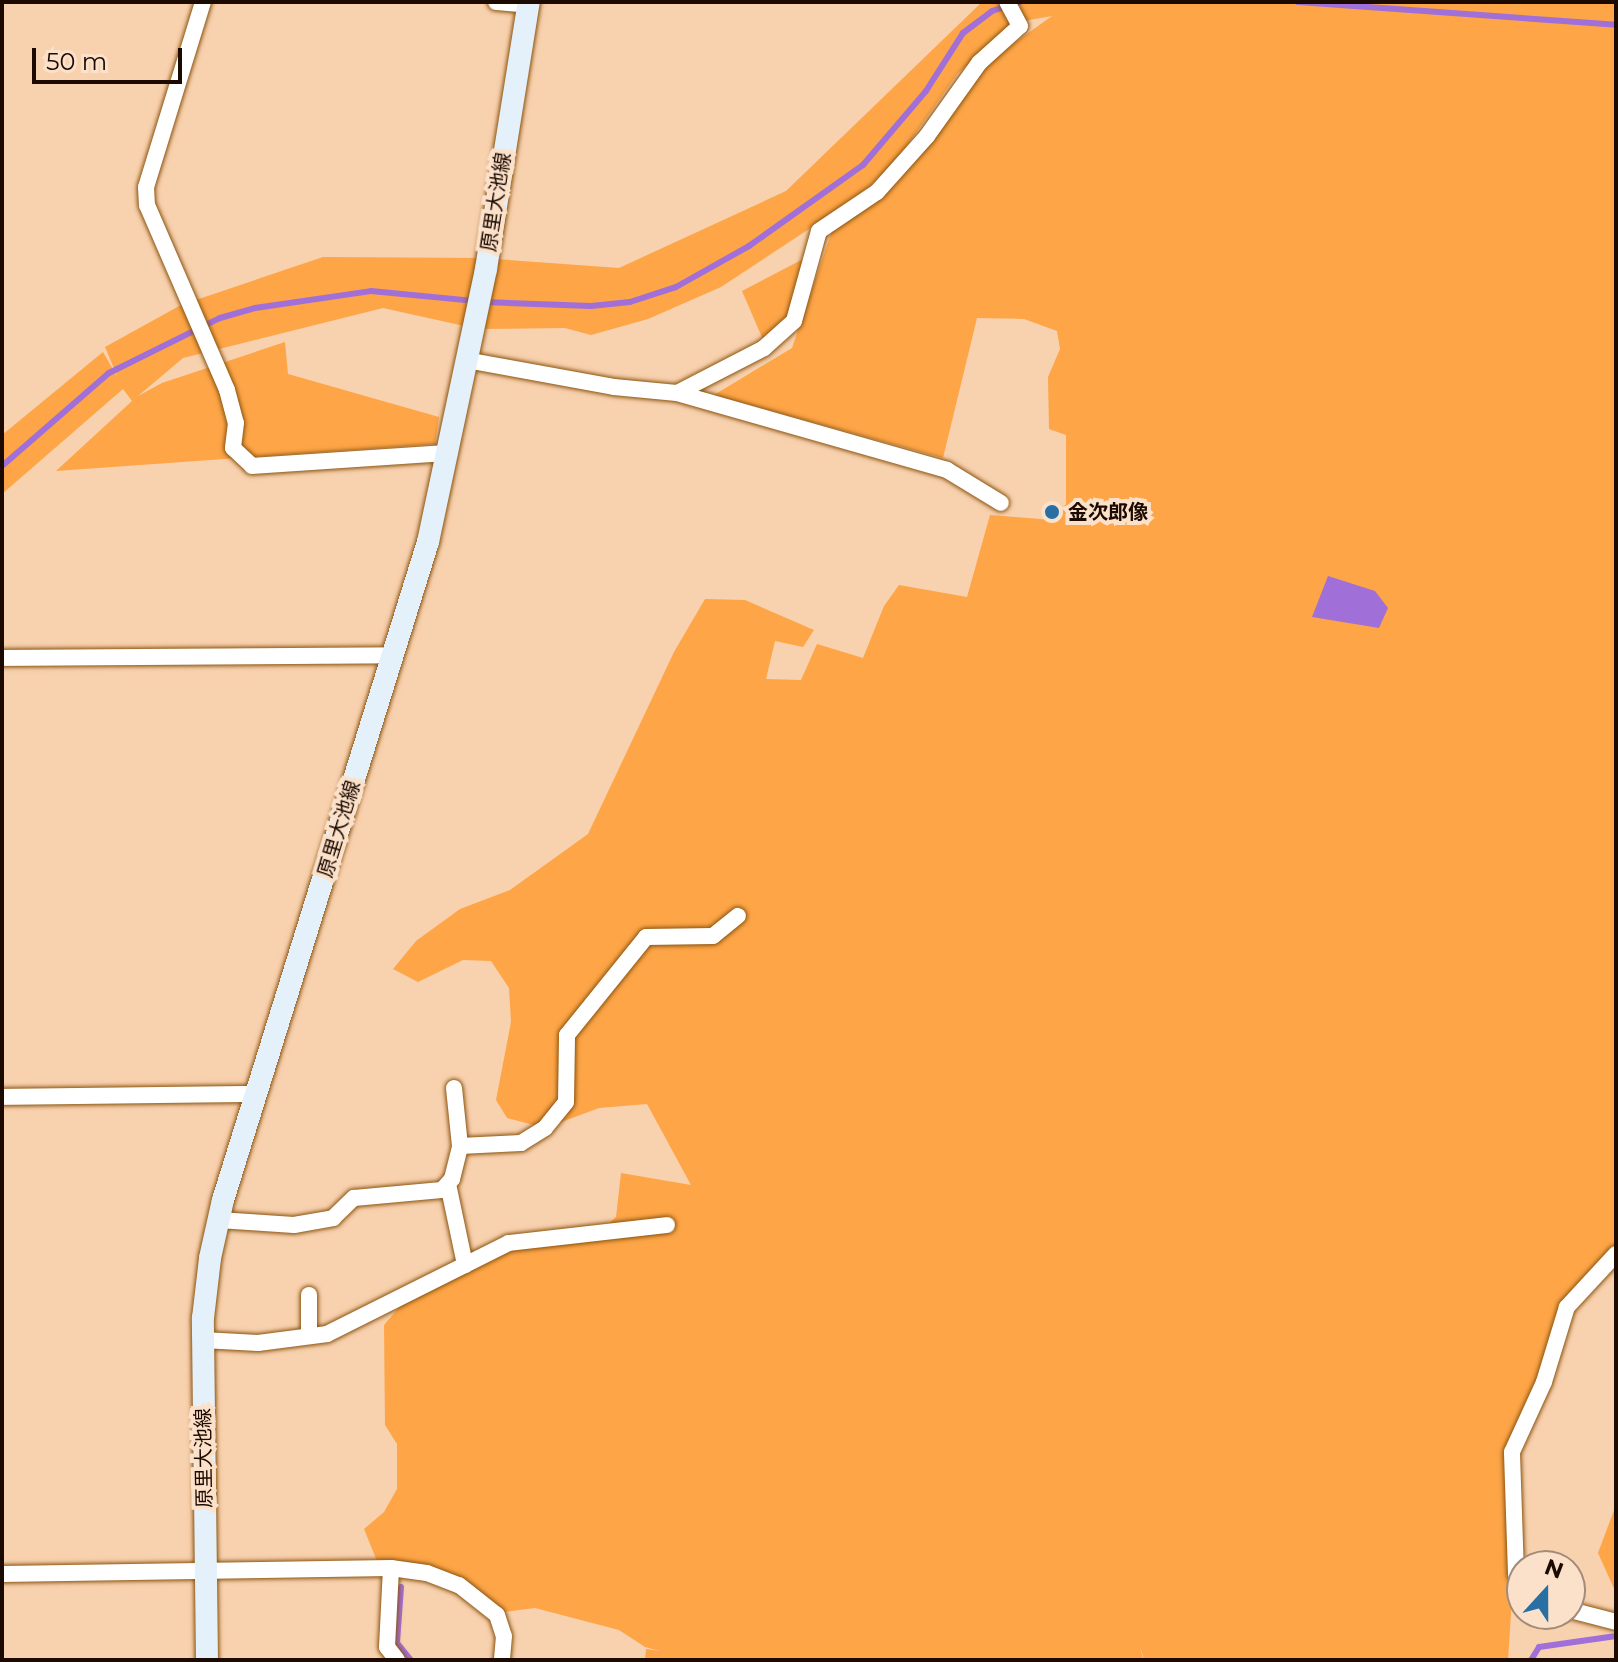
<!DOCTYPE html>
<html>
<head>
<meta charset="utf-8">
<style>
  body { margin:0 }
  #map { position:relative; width:1618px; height:1662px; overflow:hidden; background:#f8d1ae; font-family:Montserrat,"Noto Sans JP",sans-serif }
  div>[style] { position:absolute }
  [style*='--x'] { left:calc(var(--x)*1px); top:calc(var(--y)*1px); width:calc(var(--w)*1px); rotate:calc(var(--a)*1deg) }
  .green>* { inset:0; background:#fda547 }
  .water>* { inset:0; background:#a16fd8 }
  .stream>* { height:6px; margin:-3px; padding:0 3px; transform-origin:3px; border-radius:3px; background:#a16fd8 }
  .roads { filter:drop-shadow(0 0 2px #8c540f) drop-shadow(0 0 2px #8c540f) }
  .street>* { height:16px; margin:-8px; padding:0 8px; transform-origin:8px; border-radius:8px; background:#fff }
  .secondary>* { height:22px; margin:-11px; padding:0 11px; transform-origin:11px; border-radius:11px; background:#e4f0fa }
  .dots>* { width:22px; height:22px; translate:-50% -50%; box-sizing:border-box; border:4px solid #fce1ca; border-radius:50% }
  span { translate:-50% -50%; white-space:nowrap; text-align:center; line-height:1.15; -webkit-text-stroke:8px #fce1ca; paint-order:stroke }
  .street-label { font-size:20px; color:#1c0a00 }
  .poi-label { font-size:20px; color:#1c0a00; font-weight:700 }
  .left { translate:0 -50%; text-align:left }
  .frame { position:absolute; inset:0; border:4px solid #1c0a00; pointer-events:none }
  .north { position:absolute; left:1506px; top:1550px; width:80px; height:80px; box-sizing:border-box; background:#fce1ca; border:2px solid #a28b79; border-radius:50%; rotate:21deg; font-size:22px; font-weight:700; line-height:32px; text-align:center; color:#1c0a00 }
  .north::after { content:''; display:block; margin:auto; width:28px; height:36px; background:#2870a4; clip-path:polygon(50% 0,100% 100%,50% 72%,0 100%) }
  .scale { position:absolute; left:32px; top:48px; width:150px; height:36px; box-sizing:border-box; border:4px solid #1c0a00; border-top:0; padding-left:10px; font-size:24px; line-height:28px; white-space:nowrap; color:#1c0a00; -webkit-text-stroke:6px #fce1ca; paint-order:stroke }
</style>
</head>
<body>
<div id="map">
  <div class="green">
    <div style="clip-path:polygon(982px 2px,999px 2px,1014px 25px,958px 73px,898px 158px,862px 194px,721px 287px,648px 319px,591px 335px,565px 328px,478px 329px,383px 308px,183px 358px,138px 396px,162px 383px,285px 342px,288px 374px,439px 417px,435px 444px,56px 471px,132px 401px,123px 389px,2px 494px,2px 435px,103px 352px,118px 378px,105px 347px,181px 305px,323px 257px,481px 258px,619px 268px,786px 191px)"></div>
    <div style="clip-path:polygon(1018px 2px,1616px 2px,1616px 1256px,1563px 1321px,1512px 1452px,1513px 1583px,1508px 1660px,1144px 1660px,1140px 1646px,1143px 1660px,645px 1660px,646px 1649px,660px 1651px,645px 1647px,619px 1630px,535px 1608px,495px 1613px,474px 1589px,377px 1561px,364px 1529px,384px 1512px,397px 1489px,397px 1444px,385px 1425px,384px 1325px,414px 1290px,509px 1243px,604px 1228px,616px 1217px,621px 1173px,691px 1185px,647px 1104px,599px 1108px,545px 1128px,507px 1118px,496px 1100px,511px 1022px,509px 988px,491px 961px,463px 960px,418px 982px,393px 969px,416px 941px,460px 909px,510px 890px,588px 834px,674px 652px,705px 599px,745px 600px,814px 630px,803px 647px,775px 641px,766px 679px,801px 680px,817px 644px,863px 658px,884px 606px,899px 585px,967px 597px,990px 515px,1052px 520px,1066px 504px,1066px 435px,1049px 429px,1048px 377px,1060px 349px,1057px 331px,1024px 319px,977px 318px,943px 458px,714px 395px,792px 348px,832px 231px,992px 59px,1052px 16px,1024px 21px)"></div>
    <div style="clip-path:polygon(807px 257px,784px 327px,764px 342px,742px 291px)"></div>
    <div style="clip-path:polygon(1616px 1505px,1616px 1593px,1598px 1553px)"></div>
  </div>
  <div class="water">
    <div style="clip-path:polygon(1328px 576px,1375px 591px,1388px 608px,1379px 628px,1312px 617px)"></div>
  </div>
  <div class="stream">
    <div style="--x:1298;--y:2;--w:319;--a:4.1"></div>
    <div style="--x:485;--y:302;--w:106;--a:2.2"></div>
    <div style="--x:591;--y:306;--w:39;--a:-6"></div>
    <div style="--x:630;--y:302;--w:48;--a:-18.1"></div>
    <div style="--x:676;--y:287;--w:84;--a:-29.3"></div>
    <div style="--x:749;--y:246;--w:140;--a:-35.4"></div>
    <div style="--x:863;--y:165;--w:97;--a:-49.6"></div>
    <div style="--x:926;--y:91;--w:69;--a:-57.5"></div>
    <div style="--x:963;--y:33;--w:36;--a:-37"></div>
    <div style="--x:992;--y:11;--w:29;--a:-18"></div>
    <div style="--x:2;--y:466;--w:142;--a:-41"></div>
    <div style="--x:109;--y:373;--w:124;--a:-26.4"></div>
    <div style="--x:220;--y:318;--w:36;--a:-16"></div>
    <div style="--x:255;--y:308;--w:117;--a:-8.3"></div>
    <div style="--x:371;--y:291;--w:103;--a:5.5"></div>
    <div style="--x:401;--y:1587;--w:56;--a:94.1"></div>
    <div style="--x:397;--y:1643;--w:22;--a:51"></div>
    <div style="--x:1531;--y:1660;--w:15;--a:-58"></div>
    <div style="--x:1539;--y:1647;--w:78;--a:-8.1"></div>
  </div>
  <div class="roads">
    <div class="street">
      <div style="--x:203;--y:2;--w:194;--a:107.1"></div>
      <div style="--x:146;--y:187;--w:18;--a:87"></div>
      <div style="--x:147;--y:205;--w:202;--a:66.6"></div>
      <div style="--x:227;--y:390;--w:34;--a:75"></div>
      <div style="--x:236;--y:423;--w:25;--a:97"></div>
      <div style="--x:233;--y:448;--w:26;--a:43"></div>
      <div style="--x:252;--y:466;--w:198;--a:-3.8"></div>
      <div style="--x:496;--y:2;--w:33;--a:5"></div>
      <div style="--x:466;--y:360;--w:150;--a:10.3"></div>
      <div style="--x:614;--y:387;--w:63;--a:5.4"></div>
      <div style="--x:677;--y:393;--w:281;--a:15.9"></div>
      <div style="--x:947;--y:470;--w:63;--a:31.4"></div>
      <div style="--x:677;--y:393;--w:98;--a:-27.3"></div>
      <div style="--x:764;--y:348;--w:40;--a:-42"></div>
      <div style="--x:794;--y:321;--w:93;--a:-74.5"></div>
      <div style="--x:819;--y:231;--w:70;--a:-33.9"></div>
      <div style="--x:877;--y:192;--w:75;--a:-48.2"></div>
      <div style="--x:927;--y:136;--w:90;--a:-54.5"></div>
      <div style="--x:979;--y:63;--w:55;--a:-42.1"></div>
      <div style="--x:1020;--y:26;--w:27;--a:-118"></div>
      <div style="--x:2;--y:658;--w:392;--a:-0.4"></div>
      <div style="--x:454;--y:1088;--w:58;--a:84.1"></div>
      <div style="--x:2;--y:1097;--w:255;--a:-0.7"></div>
      <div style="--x:448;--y:1184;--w:83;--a:78.1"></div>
      <div style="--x:219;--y:1220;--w:75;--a:3.8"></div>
      <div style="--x:294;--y:1225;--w:40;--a:-10"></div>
      <div style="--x:333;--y:1218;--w:29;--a:-44"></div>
      <div style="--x:354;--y:1198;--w:88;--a:-5.2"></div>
      <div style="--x:442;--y:1190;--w:15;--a:-48"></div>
      <div style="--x:452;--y:1179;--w:34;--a:-76"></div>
      <div style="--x:460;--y:1146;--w:61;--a:-2.8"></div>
      <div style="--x:521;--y:1143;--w:28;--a:-32"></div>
      <div style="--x:545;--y:1128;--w:33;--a:-51"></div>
      <div style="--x:566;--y:1102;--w:67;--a:-89.1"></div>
      <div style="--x:567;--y:1035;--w:126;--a:-51.1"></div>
      <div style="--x:646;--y:937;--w:67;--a:-0.9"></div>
      <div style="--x:713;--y:936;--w:32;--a:-39"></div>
      <div style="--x:309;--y:1335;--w:40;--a:-90"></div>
      <div style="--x:203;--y:1340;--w:55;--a:3.1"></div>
      <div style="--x:258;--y:1343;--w:70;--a:-7.4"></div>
      <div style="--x:327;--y:1334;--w:203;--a:-26.6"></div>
      <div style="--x:509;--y:1243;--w:159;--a:-6.5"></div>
      <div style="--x:391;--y:1568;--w:79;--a:92.9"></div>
      <div style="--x:387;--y:1647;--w:16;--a:52"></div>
      <div style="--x:2;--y:1574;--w:389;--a:-0.9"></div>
      <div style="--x:391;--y:1568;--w:36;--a:8"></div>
      <div style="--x:427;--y:1573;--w:34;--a:21"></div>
      <div style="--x:459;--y:1585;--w:48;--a:38.3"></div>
      <div style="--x:497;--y:1615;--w:22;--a:72"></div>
      <div style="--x:504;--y:1636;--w:24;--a:95"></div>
      <div style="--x:1522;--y:1587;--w:14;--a:-115"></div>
      <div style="--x:1516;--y:1574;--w:122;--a:-91.9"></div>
      <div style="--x:1512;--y:1452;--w:77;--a:-65.4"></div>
      <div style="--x:1544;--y:1382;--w:78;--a:-73"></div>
      <div style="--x:1567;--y:1307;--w:72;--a:-47.2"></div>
      <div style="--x:1570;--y:1610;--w:48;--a:14.6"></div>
    </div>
    <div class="secondary">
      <div style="--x:207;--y:1660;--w:342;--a:-90.7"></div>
      <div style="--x:203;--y:1318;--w:60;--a:-83.3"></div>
      <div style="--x:210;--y:1258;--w:59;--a:-77.4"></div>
      <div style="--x:223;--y:1200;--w:689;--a:-72.7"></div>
      <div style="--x:428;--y:542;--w:279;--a:-78"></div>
      <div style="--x:486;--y:269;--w:270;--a:-80.9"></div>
    </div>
  </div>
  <div class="dots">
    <div style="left:1052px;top:512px;background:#2870a4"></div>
  </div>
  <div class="street-label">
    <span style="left:496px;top:202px;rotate:-81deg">原里大池線</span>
    <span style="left:339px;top:829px;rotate:-73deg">原里大池線</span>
    <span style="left:204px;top:1458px;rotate:-91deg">原里大池線</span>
  </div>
  <div class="poi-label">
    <span class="left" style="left:1068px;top:512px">金次郎像</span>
  </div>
  <div class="frame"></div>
  <div class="north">N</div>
  <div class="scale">50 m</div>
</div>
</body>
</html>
